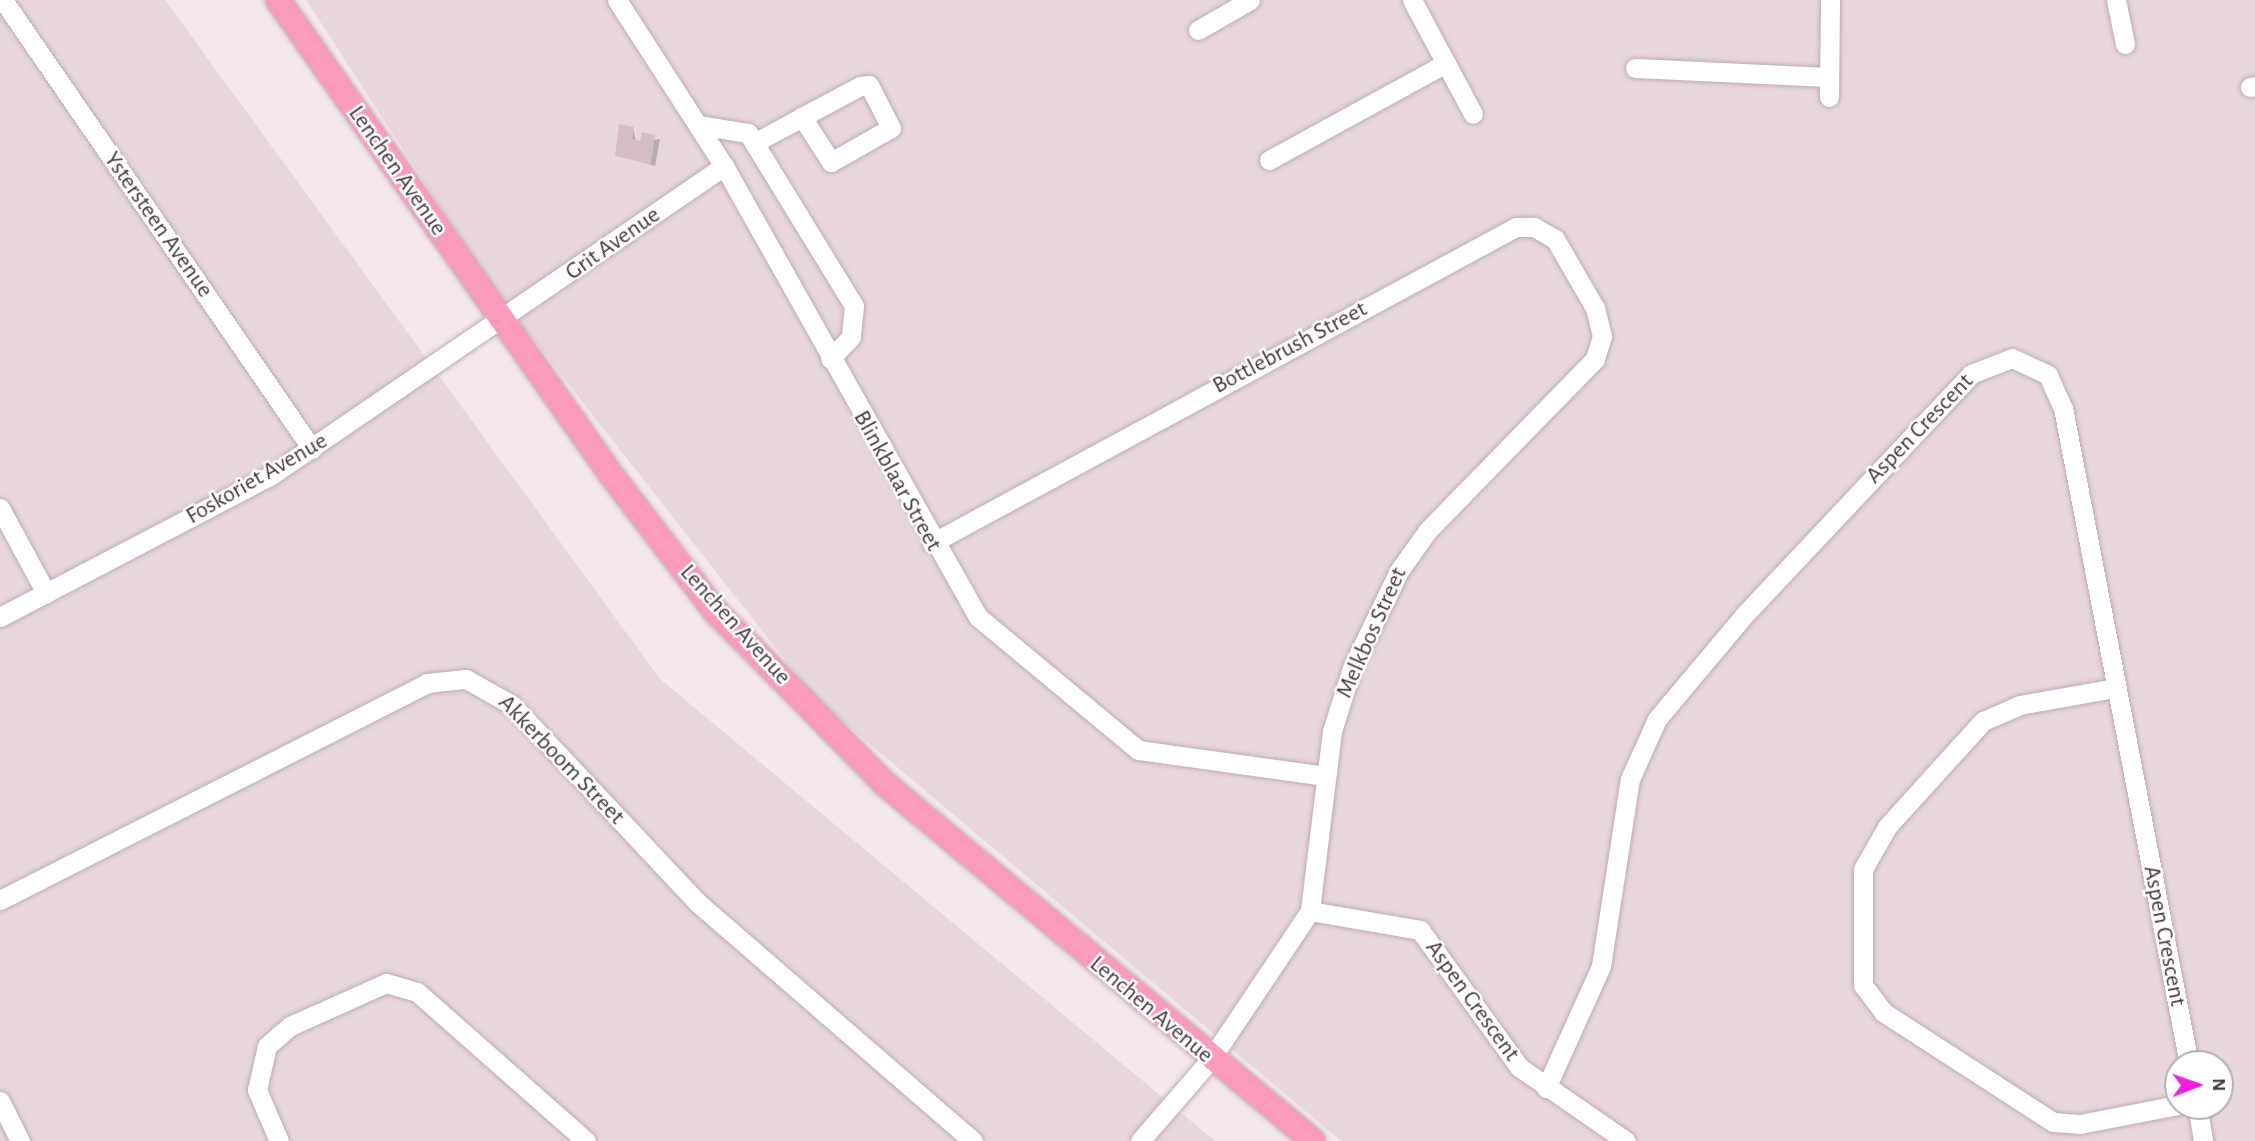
<!DOCTYPE html>
<html>
<head>
<meta charset="utf-8">
<style>
  body { margin:0 }
  #map { position:relative; width:2255px; height:1141px; overflow:hidden; background:#f4e8ec; font-family:"Alegreya Sans",sans-serif }
  div>[style] { position:absolute }
  [style*='--x'] { left:calc(var(--x)*1px); top:calc(var(--y)*1px); width:calc(var(--w)*1px); rotate:calc(var(--a)*1deg) }
  .residential>* { inset:0; background:#e7d7dc }
  .shadow>* { inset:0; background:#0003 }
  .building>* { inset:0; background:#d5bec8 }
  .roads { filter:drop-shadow(0 0 2px #bfabb3) drop-shadow(0 0 2px #bfabb3) }
  .minor>* { height:19px; margin:-9.5px; padding:0 9.5px; transform-origin:9.5px; border-radius:9.5px; background:#fff }
  .major>* { height:24px; margin:-12px; padding:0 12px; transform-origin:12px; border-radius:12px; background:#fa9bb9 }
  span { translate:-50% -50%; white-space:nowrap; text-align:center; line-height:1.15; -webkit-text-stroke:5px #fff; paint-order:stroke }
  .street-label { font-size:24px; color:#47373e }
  .north { position:absolute; left:2164px; top:1050px; width:70px; height:70px; box-sizing:border-box; background:#fff; border:2px solid #b5afb2; border-radius:50%; rotate:89deg; font-size:19px; font-weight:700; line-height:28px; text-align:center; color:#47373e }
  .north::after { content:''; display:block; margin:auto; width:24px; height:32px; background:#f221d9; clip-path:polygon(50% 0,100% 100%,50% 72%,0 100%) }
</style>
</head>
<body>
<div id="map">
  <div class="residential">
    <div style="clip-path:polygon(0 0,165px 0,660px 679px,1215px 1141px,0 1141px)"></div>
    <div style="clip-path:polygon(evenodd,306px 0,2255px 0,2255px 1141px,1341px 1141px,815px 698px,493px 288px,306px 0,2178px 1064px,2220px 1064px,2220px 1106px,2178px 1106px,2178px 1064px)"></div>
  </div>
  <div class="shadow">
    <div style="clip-path:polygon(633px 128px,636px 142px,660px 139px,655px 166px,616px 155px)"></div>
  </div>
  <div class="building">
    <div style="clip-path:polygon(619px 124px,634px 127px,632px 139px,640px 141px,642px 132px,655px 135px,651px 164px,615px 156px)"></div>
  </div>
  <div class="roads">
    <div class="minor">
      <div style="--x:3;--y:0;--w:545;--a:55.46"></div>
      <div style="--x:617;--y:0;--w:197;--a:57.2"></div>
      <div style="--x:724;--y:166;--w:518;--a:60.61"></div>
      <div style="--x:978;--y:617;--w:208;--a:39.7"></div>
      <div style="--x:1138;--y:750;--w:189;--a:7.9"></div>
      <div style="--x:1412;--y:0;--w:129;--a:61.8"></div>
      <div style="--x:2116;--y:0;--w:45;--a:78.4"></div>
      <div style="--x:1198;--y:30;--w:60;--a:-30"></div>
      <div style="--x:1635;--y:68;--w:194;--a:2.7"></div>
      <div style="--x:2250;--y:87;--w:5;--a:-11"></div>
      <div style="--x:1829;--y:97;--w:97;--a:-89.4"></div>
      <div style="--x:698;--y:125;--w:51;--a:9.1"></div>
      <div style="--x:748;--y:133;--w:203;--a:58.5"></div>
      <div style="--x:854;--y:306;--w:31;--a:96"></div>
      <div style="--x:851;--y:337;--w:30;--a:134"></div>
      <div style="--x:754;--y:143;--w:55;--a:-28.4"></div>
      <div style="--x:802;--y:117;--w:66;--a:-28.1"></div>
      <div style="--x:860;--y:86;--w:9;--a:-6"></div>
      <div style="--x:869;--y:85;--w:48;--a:62.9"></div>
      <div style="--x:891;--y:128;--w:69;--a:150.5"></div>
      <div style="--x:831;--y:162;--w:54;--a:-122.8"></div>
      <div style="--x:1269;--y:160;--w:202;--a:-28.7"></div>
      <div style="--x:0;--y:508;--w:97;--a:61.6"></div>
      <div style="--x:932;--y:543;--w:664;--a:-28.42"></div>
      <div style="--x:1516;--y:227;--w:18;--a:0"></div>
      <div style="--x:1534;--y:227;--w:24;--a:30"></div>
      <div style="--x:1555;--y:239;--w:80;--a:59.9"></div>
      <div style="--x:1595;--y:308;--w:29;--a:76"></div>
      <div style="--x:1602;--y:336;--w:24;--a:107"></div>
      <div style="--x:1595;--y:359;--w:239;--a:134.3"></div>
      <div style="--x:1428;--y:530;--w:50;--a:125.3"></div>
      <div style="--x:1399;--y:571;--w:108;--a:115.9"></div>
      <div style="--x:1352;--y:668;--w:66;--a:107.6"></div>
      <div style="--x:1332;--y:731;--w:181;--a:97"></div>
      <div style="--x:1310;--y:911;--w:178;--a:123.8"></div>
      <div style="--x:1211;--y:1059;--w:108;--a:130.9"></div>
      <div style="--x:0;--y:617;--w:305;--a:-27.6"></div>
      <div style="--x:270;--y:476;--w:550;--a:-34.33"></div>
      <div style="--x:2115;--y:688;--w:97;--a:169.9"></div>
      <div style="--x:2020;--y:705;--w:40;--a:156.6"></div>
      <div style="--x:1983;--y:721;--w:143;--a:132.2"></div>
      <div style="--x:1887;--y:827;--w:48;--a:119.7"></div>
      <div style="--x:1863;--y:869;--w:116;--a:90"></div>
      <div style="--x:1863;--y:985;--w:34;--a:53"></div>
      <div style="--x:1883;--y:1012;--w:202;--a:32.9"></div>
      <div style="--x:2053;--y:1122;--w:27;--a:4"></div>
      <div style="--x:2080;--y:1124;--w:100;--a:-11"></div>
      <div style="--x:0;--y:900;--w:479;--a:-26.9"></div>
      <div style="--x:427;--y:683;--w:39;--a:-6"></div>
      <div style="--x:466;--y:679;--w:53;--a:29.5"></div>
      <div style="--x:512;--y:705;--w:272;--a:46.8"></div>
      <div style="--x:698;--y:903;--w:364;--a:40.9"></div>
      <div style="--x:1310;--y:911;--w:112;--a:9.8"></div>
      <div style="--x:1420;--y:930;--w:169;--a:54.1"></div>
      <div style="--x:1519;--y:1067;--w:130;--a:34.7"></div>
      <div style="--x:1546;--y:1088;--w:134;--a:-65.7"></div>
      <div style="--x:1601;--y:966;--w:189;--a:-81.2"></div>
      <div style="--x:1630;--y:779;--w:66;--a:-65.8"></div>
      <div style="--x:1657;--y:719;--w:138;--a:-50"></div>
      <div style="--x:1746;--y:613;--w:328;--a:-46.7"></div>
      <div style="--x:1971;--y:374;--w:44;--a:-21.3"></div>
      <div style="--x:2012;--y:358;--w:40;--a:25"></div>
      <div style="--x:2048;--y:375;--w:36;--a:66"></div>
      <div style="--x:2063;--y:408;--w:668;--a:79.13"></div>
      <div style="--x:0;--y:1101;--w:45;--a:63.4"></div>
      <div style="--x:2197;--y:1106;--w:36;--a:80"></div>
      <div style="--x:279;--y:1141;--w:56;--a:-113.3"></div>
      <div style="--x:257;--y:1090;--w:45;--a:-77.2"></div>
      <div style="--x:267;--y:1046;--w:30;--a:-41"></div>
      <div style="--x:290;--y:1026;--w:105;--a:-24.1"></div>
      <div style="--x:386;--y:983;--w:32;--a:16"></div>
      <div style="--x:417;--y:992;--w:225;--a:41.4"></div>
    </div>
    <div class="major">
      <div style="--x:278;--y:0;--w:581;--a:54.94"></div>
      <div style="--x:612;--y:476;--w:171;--a:52.6"></div>
      <div style="--x:716;--y:612;--w:241;--a:45.5"></div>
      <div style="--x:885;--y:784;--w:557;--a:39.83"></div>
    </div>
  </div>
  <div class="street-label">
    <span style="left:397px;top:171px;rotate:55deg">Lenchen Avenue</span>
    <span style="left:158px;top:225px;rotate:55deg">Ystersteen Avenue</span>
    <span style="left:613px;top:244px;rotate:-35deg">Grit Avenue</span>
    <span style="left:1290px;top:348px;rotate:-28deg">Bottlebrush Street</span>
    <span style="left:1920px;top:429px;rotate:-46deg">Aspen Crescent</span>
    <span style="left:257px;top:479px;rotate:-30deg">Foskoriet Avenue</span>
    <span style="left:897px;top:481px;rotate:61deg">Blinkblaar Street</span>
    <span style="left:735px;top:625px;rotate:48deg">Lenchen Avenue</span>
    <span style="left:1372px;top:633px;rotate:-66deg">Melkbos Street</span>
    <span style="left:561px;top:760px;rotate:46deg">Akkerboom Street</span>
    <span style="left:2164px;top:936px;rotate:79deg">Aspen Crescent</span>
    <span style="left:1472px;top:1001px;rotate:54deg">Aspen Crescent</span>
    <span style="left:1151px;top:1010px;rotate:40deg">Lenchen Avenue</span>
  </div>
  <div class="north">N</div>
</div>
</body>
</html>
